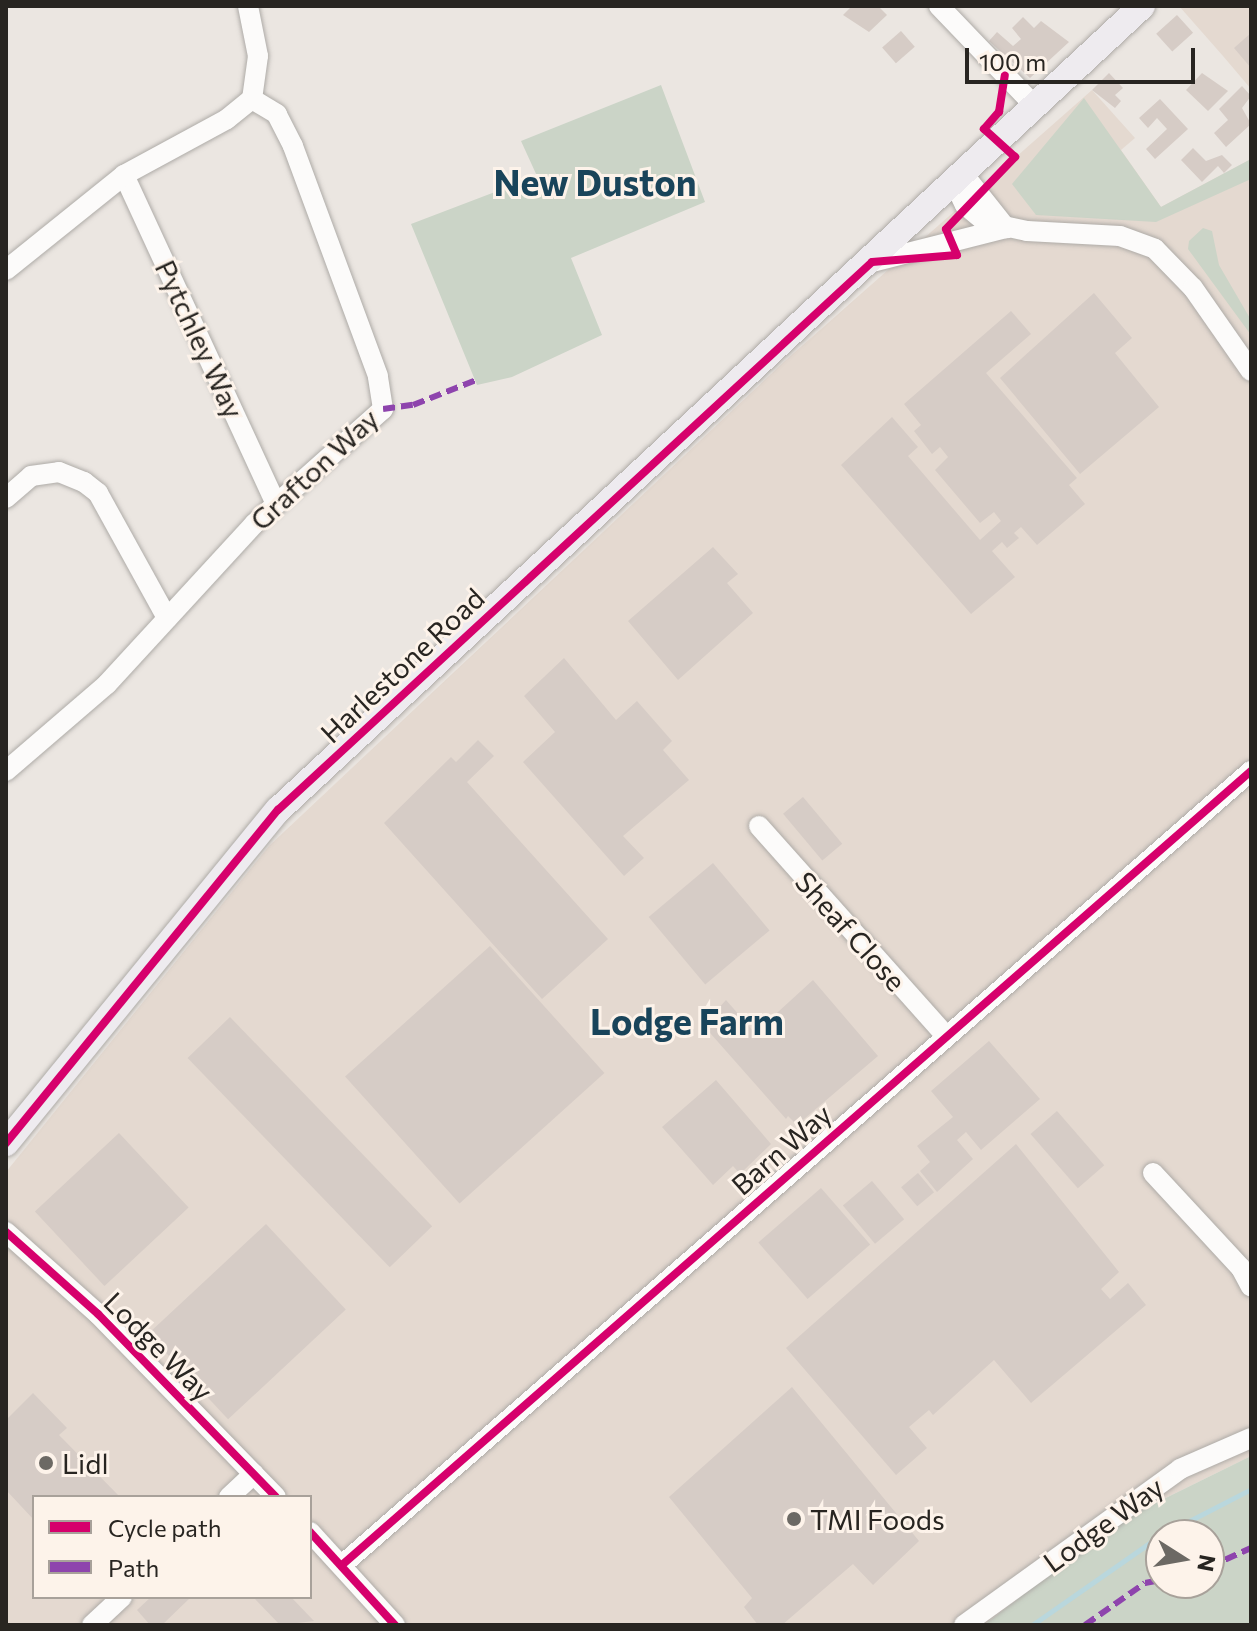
<!DOCTYPE html>
<html>
<head>
<meta charset="utf-8">
<style>
  body { margin:0 }
  #map { position:relative; width:1257px; height:1631px; overflow:hidden; background:#ebe6e1; font-family:Commissioner,sans-serif }
  div>[style] { position:absolute }
  [style*='--x'] { left:calc(var(--x)*1px); top:calc(var(--y)*1px); width:calc(var(--w)*1px); rotate:calc(var(--a)*1deg) }
  .built>* { inset:0; background:#e4d9d0 }
  .green>* { inset:0; background:#cbd4c7 }
  .stream>* { height:5px; margin:-2.5px; padding:0 2.5px; transform-origin:2.5px; border-radius:2.5px; background:#b9d7dd }
  .building>* { inset:0; background:#d6ccc6; transform-origin:0 0 }
  .roads { filter:drop-shadow(0 0 2px #aeaba7) drop-shadow(0 0 2px #aeaba7) }
  .minor>* { height:20px; margin:-10px; padding:0 10px; transform-origin:10px; border-radius:10px; background:#fcfbfa }
  .major>* { height:26px; margin:-13px; padding:0 13px; transform-origin:13px; border-radius:13px; background:#eeebef }
  .quiet>* { height:6px; margin-top:-3px; transform-origin:0; background:repeating-linear-gradient(90deg,#8e44ad 0 12px,transparent 0 18px) }
  .cycleway>* { height:8px; margin:-4px; padding:0 4px; transform-origin:4px; border-radius:4px; background:#d6006c }
  .dots>* { width:22px; height:22px; translate:-50% -50%; box-sizing:border-box; border:4px solid #fdf3ea; border-radius:50% }
  span { translate:-50% -50%; white-space:nowrap; text-align:center; line-height:1.15; -webkit-text-stroke:6px #fdf3ea; paint-order:stroke }
  .street-label { font-size:28px; color:#282521 }
  .poi-label { font-size:28px; color:#282521 }
  .left { translate:0 -50%; text-align:left }
  .district-label { font-size:36px; color:#19445a; font-weight:700 }
  .frame { position:absolute; inset:0; border:8px solid #282521; pointer-events:none }
  .legend { position:absolute; left:32px; top:1495px; width:280px; height:104px; box-sizing:border-box; background:#fdf3ea; border:2px solid #a8a19a; margin:0; padding:10px 14px; list-style:none; font-size:24px; color:#282521 }
  .legend li { display:flex; align-items:center; gap:16px; height:40px }
  .legend b { width:40px; border:2px solid #a8a19a }
  .north { position:absolute; left:1145px; top:1519px; width:80px; height:80px; box-sizing:border-box; background:#fdf3ea; border:2px solid #a8a19a; border-radius:50%; rotate:101deg; font-size:22px; font-weight:700; line-height:32px; text-align:center; color:#282521 }
  .north::after { content:''; display:block; margin:auto; width:28px; height:36px; background:#6c6964; clip-path:polygon(50% 0,100% 100%,50% 72%,0 100%) }
  .scale { position:absolute; left:965px; top:48px; width:230px; height:36px; box-sizing:border-box; border:4px solid #282521; border-top:0; padding-left:10px; font-size:24px; line-height:28px; white-space:nowrap; color:#282521; -webkit-text-stroke:6px #fdf3ea; paint-order:stroke }
</style>
</head>
<body>
<div id="map">
  <div class="built">
    <div style="clip-path:polygon(1179px 6px,1251px 6px,1251px 89px,1223px 56px)"></div>
    <div style="clip-path:polygon(evenodd,1092px 90px,1135px 138px,1121px 150px,1161px 207px,1251px 159px,1251px 1456px,1119px 1521px,984px 1625px,6px 1625px,6px 1172px,269px 846px,786px 360px,1092px 90px,34px 1497px,310px 1497px,310px 1597px,34px 1597px,34px 1497px)"></div>
  </div>
  <div class="green">
    <div style="clip-path:polygon(661px 85px,705px 202px,571px 258px,602px 335px,512px 377px,477px 385px,411px 224px,537px 176px,521px 141px)"></div>
    <div style="clip-path:polygon(1084px 98px,1161px 207px,1251px 159px,1251px 179px,1156px 222px,1036px 215px,1012px 184px)"></div>
    <div style="clip-path:polygon(1203px 228px,1212px 231px,1219px 265px,1251px 320px,1251px 335px,1188px 249px,1189px 241px)"></div>
    <div style="clip-path:polygon(evenodd,1251px 1456px,1251px 1625px,984px 1625px,1119px 1521px,1251px 1456px,1161px 1535px,1209px 1535px,1209px 1583px,1161px 1583px,1161px 1535px)"></div>
  </div>
  <div class="stream">
    <div style="--x:1162;--y:1535;--w:100;--a:-27.3"></div>
    <div style="--x:1032;--y:1625;--w:157;--a:-34.9"></div>
  </div>
  <div class="building">
    <div style="clip-path:polygon(852px 6px,878px 6px,887px 15px,869px 32px,843px 15px)"></div>
    <div style="left:1177px;top:15px;width:24px;height:28px;rotate:48deg"></div>
    <div style="clip-path:polygon(1023px 17px,1034px 28px,1041px 21px,1069px 42px,1030px 78px,989px 41px,997px 32px,1013px 46px,1021px 39px,1012px 28px)"></div>
    <div style="left:901px;top:31px;width:21px;height:25px;rotate:49deg"></div>
    <div style="clip-path:polygon(1251px 33px,1251px 68px,1234px 48px)"></div>
    <div style="clip-path:polygon(1109px 73px,1123px 88px,1115px 95px,1121px 101px,1115px 108px,1092px 90px)"></div>
    <div style="clip-path:polygon(1202px 73px,1228px 91px,1208px 111px,1186px 90px)"></div>
    <div style="clip-path:polygon(1242px 86px,1251px 96px,1242px 108px,1251px 124px,1226px 147px,1214px 133px,1228px 120px,1219px 109px)"></div>
    <div style="clip-path:polygon(1160px 99px,1188px 129px,1155px 159px,1146px 149px,1167px 129px,1157px 118px,1148px 128px,1139px 118px)"></div>
    <div style="clip-path:polygon(1193px 148px,1206px 161px,1222px 155px,1232px 165px,1224px 173px,1218px 166px,1202px 182px,1181px 160px)"></div>
    <div style="clip-path:polygon(1094px 293px,1132px 338px,1115px 353px,1159px 407px,1080px 474px,1000px 378px)"></div>
    <div style="clip-path:polygon(1011px 311px,1031px 334px,986px 373px,1077px 478px,1069px 485px,1085px 504px,1037px 545px,1021px 527px,1014px 533px,1019px 538px,1007px 548px,1002px 542px,992px 551px,1015px 577px,971px 614px,841px 465px,892px 417px,918px 447px,908px 456px,980px 540px,1001px 521px,994px 512px,980px 523px,935px 470px,948px 457px,940px 447px,932px 454px,914px 431px,921px 425px,904px 404px)"></div>
    <div style="clip-path:polygon(713px 547px,738px 574px,727px 583px,753px 613px,678px 680px,628px 621px)"></div>
    <div style="clip-path:polygon(564px 658px,616px 720px,637px 701px,672px 741px,663px 750px,689px 780px,623px 836px,644px 858px,624px 876px,523px 762px,555px 732px,524px 696px)"></div>
    <div style="clip-path:polygon(478px 740px,494px 756px,467px 782px,608px 939px,542px 999px,384px 823px,451px 757px,456px 762px)"></div>
    <div style="left:803px;top:797px;width:61px;height:26px;rotate:50deg"></div>
    <div style="left:713px;top:863px;width:88px;height:84px;rotate:50deg"></div>
    <div style="left:490px;top:946px;width:171px;height:195px;rotate:48deg"></div>
    <div style="clip-path:polygon(813px 980px,878px 1056px,797px 1125px,788px 1116px,786px 1119px,703px 1025px,726px 1000px,755px 1033px)"></div>
    <div style="left:230px;top:1017px;width:291px;height:59px;rotate:46deg"></div>
    <div style="clip-path:polygon(989px 1041px,1040px 1099px,981px 1150px,966px 1132px,957px 1140px,973px 1159px,937px 1192px,920px 1171px,930px 1162px,917px 1146px,953px 1117px,931px 1091px)"></div>
    <div style="clip-path:polygon(716px 1080px,771px 1144px,740px 1174px,733px 1166px,713px 1185px,662px 1127px)"></div>
    <div style="left:1057px;top:1111px;width:72px;height:35px;rotate:49deg"></div>
    <div style="left:119px;top:1133px;width:102px;height:115px;rotate:47deg"></div>
    <div style="clip-path:polygon(1016px 1144px,1119px 1272px,1101px 1289px,1110px 1299px,1128px 1283px,1146px 1305px,1031px 1403px,994px 1360px,933px 1415px,929px 1410px,909px 1427px,927px 1448px,896px 1475px,786px 1348px)"></div>
    <div style="left:918px;top:1173px;width:25px;height:22px;rotate:50deg"></div>
    <div style="left:872px;top:1181px;width:50px;height:38px;rotate:50deg"></div>
    <div style="left:821px;top:1188px;width:75px;height:83px;rotate:49deg"></div>
    <div style="left:266px;top:1224px;width:117px;height:161px;rotate:47deg"></div>
    <div style="clip-path:polygon(792px 1387px,919px 1541px,873px 1585px,853px 1564px,782px 1625px,758px 1625px,744px 1607px,752px 1598px,669px 1497px)"></div>
    <div style="clip-path:polygon(33px 1393px,67px 1428px,59px 1435px,120px 1497px,34px 1497px,34px 1520px,6px 1490px,6px 1420px)"></div>
    <div style="clip-path:polygon(151px 1597px,191px 1597px,162px 1625px,150px 1625px,137px 1610px)"></div>
    <div style="clip-path:polygon(253px 1597px,291px 1597px,314px 1621px,280px 1625px)"></div>
  </div>
  <div class="roads">
    <div class="minor">
      <div style="--x:248;--y:6;--w:51;--a:78.7"></div>
      <div style="--x:258;--y:56;--w:43;--a:97.9"></div>
      <div style="--x:939;--y:6;--w:139;--a:46.2"></div>
      <div style="--x:124;--y:175;--w:362;--a:65.2"></div>
      <div style="--x:964;--y:175;--w:68;--a:51.6"></div>
      <div style="--x:955;--y:184;--w:23;--a:65"></div>
      <div style="--x:965;--y:205;--w:26;--a:40"></div>
      <div style="--x:985;--y:222;--w:43;--a:12.1"></div>
      <div style="--x:1027;--y:231;--w:93;--a:3.1"></div>
      <div style="--x:1120;--y:236;--w:37;--a:20"></div>
      <div style="--x:1155;--y:249;--w:54;--a:45.7"></div>
      <div style="--x:1193;--y:288;--w:101;--a:55.1"></div>
      <div style="--x:872;--y:262;--w:138;--a:-14.2"></div>
      <div style="--x:6;--y:270;--w:151;--a:-38.8"></div>
      <div style="--x:124;--y:175;--w:117;--a:-28.5"></div>
      <div style="--x:227;--y:119;--w:32;--a:-39"></div>
      <div style="--x:6;--y:498;--w:33;--a:-41"></div>
      <div style="--x:31;--y:476;--w:28;--a:-8"></div>
      <div style="--x:59;--y:472;--w:27;--a:22"></div>
      <div style="--x:84;--y:482;--w:18;--a:38"></div>
      <div style="--x:98;--y:493;--w:143;--a:61.1"></div>
      <div style="--x:6;--y:771;--w:133;--a:-40.7"></div>
      <div style="--x:107;--y:684;--w:217;--a:-47.4"></div>
      <div style="--x:254;--y:524;--w:173;--a:-41.7"></div>
      <div style="--x:383;--y:409;--w:33;--a:-99"></div>
      <div style="--x:378;--y:376;--w:245;--a:-110.3"></div>
      <div style="--x:293;--y:146;--w:36;--a:-117"></div>
      <div style="--x:277;--y:114;--w:29;--a:-149"></div>
      <div style="--x:759;--y:826;--w:280;--a:48.3"></div>
      <div style="--x:1153;--y:1173;--w:129;--a:47.2"></div>
      <div style="--x:1241;--y:1268;--w:21;--a:62"></div>
      <div style="--x:6;--y:1232;--w:123;--a:41.7"></div>
      <div style="--x:98;--y:1314;--w:255;--a:45.8"></div>
      <div style="--x:229;--y:1497;--w:34;--a:-43"></div>
      <div style="--x:310;--y:1532;--w:126;--a:47.6"></div>
      <div style="--x:342;--y:1565;--w:1207;--a:-41.14"></div>
      <div style="--x:92;--y:1625;--w:41;--a:-43"></div>
      <div style="--x:964;--y:1625;--w:266;--a:-35.8"></div>
      <div style="--x:1180;--y:1469;--w:77;--a:-23.6"></div>
    </div>
    <div class="major">
      <div style="--x:6;--y:1143;--w:430;--a:-50.8"></div>
      <div style="--x:278;--y:810;--w:1180;--a:-42.94"></div>
    </div>
  </div>
  <div class="quiet">
    <div style="--x:383;--y:409;--w:30;--a:-8"></div>
    <div style="--x:413;--y:405;--w:68;--a:-21.6"></div>
    <div style="--x:1209;--y:1567;--w:46;--a:-24.3"></div>
    <div style="--x:1085;--y:1625;--w:73;--a:-35"></div>
    <div style="--x:1145;--y:1583;--w:16;--a:-11"></div>
  </div>
  <div class="cycleway">
    <div style="--x:6;--y:1143;--w:430;--a:-50.8"></div>
    <div style="--x:278;--y:810;--w:808;--a:-42.69"></div>
    <div style="--x:872;--y:262;--w:85;--a:-4.7"></div>
    <div style="--x:957;--y:255;--w:28;--a:-113"></div>
    <div style="--x:946;--y:229;--w:100;--a:-46.2"></div>
    <div style="--x:1015;--y:157;--w:42;--a:-137.9"></div>
    <div style="--x:984;--y:129;--w:23;--a:-49"></div>
    <div style="--x:999;--y:112;--w:37;--a:-81"></div>
    <div style="--x:6;--y:1232;--w:123;--a:41.7"></div>
    <div style="--x:98;--y:1314;--w:255;--a:45.8"></div>
    <div style="--x:310;--y:1532;--w:126;--a:47.6"></div>
    <div style="--x:342;--y:1565;--w:1207;--a:-41.14"></div>
  </div>
  <div class="dots">
    <div style="left:46px;top:1463px;background:#6c6964"></div>
    <div style="left:794px;top:1519px;background:#6c6964"></div>
  </div>
  <div class="street-label">
    <span style="left:200px;top:339px;rotate:65deg">Pytchley Way</span>
    <span style="left:314px;top:469px;rotate:-43deg">Grafton Way</span>
    <span style="left:402px;top:665px;rotate:-43deg">Harlestone Road</span>
    <span style="left:851px;top:931px;rotate:48deg">Sheaf Close</span>
    <span style="left:781px;top:1149px;rotate:-41deg">Barn Way</span>
    <span style="left:159px;top:1346px;rotate:45deg">Lodge Way</span>
    <span style="left:1103px;top:1524px;rotate:-36deg">Lodge Way</span>
  </div>
  <div class="poi-label">
    <span class="left" style="left:62px;top:1463px">Lidl</span>
    <span class="left" style="left:810px;top:1519px">TMI Foods</span>
  </div>
  <div class="district-label">
    <span style="left:595px;top:182px">New Duston</span>
    <span style="left:687px;top:1021px">Lodge Farm</span>
  </div>
  <div class="frame"></div>
  <ul class="legend">
  <li><b style="height:10px;background:#d6006c"></b>Cycle path</li>
  <li><b style="height:10px;background:#8e44ad"></b>Path</li>
  </ul>
  <div class="north">N</div>
  <div class="scale">100 m</div>
</div>
</body>
</html>
